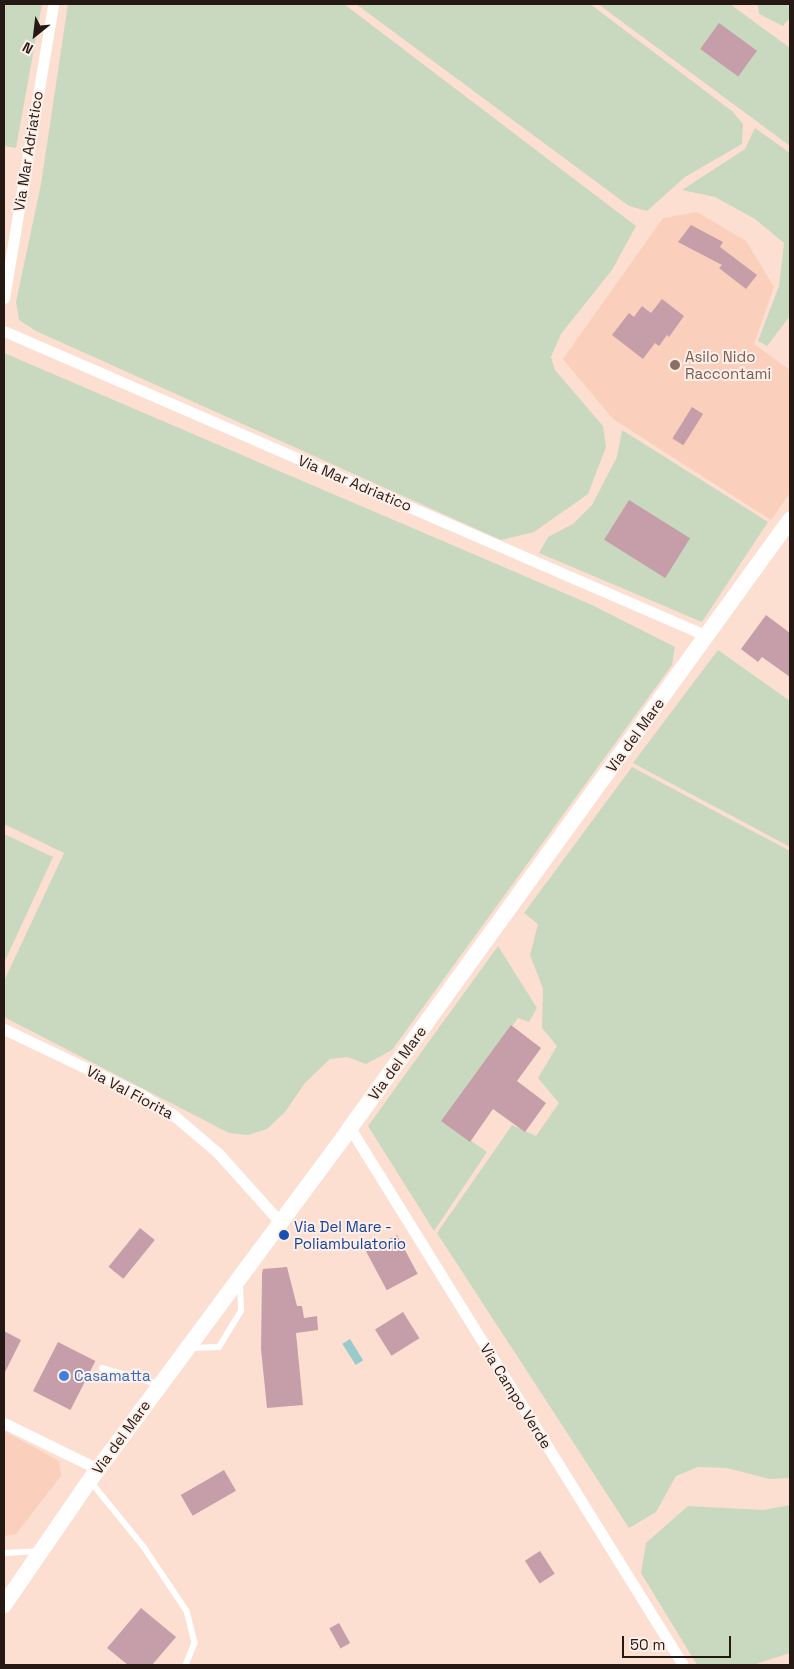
<!DOCTYPE html>
<html>
<head>
<meta charset="utf-8">
<style>
  body { margin:0 }
  #map { position:relative; width:794px; height:1669px; overflow:hidden; background:#fcdfd1; font-family:"Space Grotesk",sans-serif }
  div>[style] { position:absolute }
  [style*='--x'] { left:calc(var(--x)*1px); top:calc(var(--y)*1px); width:calc(var(--w)*1px); rotate:calc(var(--a)*1deg) }
  .built>* { inset:0; background:#facfbb }
  .green>* { inset:0; background:#c8d9c0 }
  .water>* { inset:0; background:#9bcacc; transform-origin:0 0 }
  .building>* { inset:0; background:#c69ea9; transform-origin:0 0 }
  .service>* { height:5.5px; margin:-2.75px; padding:0 2.75px; transform-origin:2.75px; border-radius:2.75px; background:#fff }
  .minor>* { height:11px; margin:-5.5px; padding:0 5.5px; transform-origin:5.5px; border-radius:5.5px; background:#fff }
  .secondary>* { height:16px; margin:-8px; padding:0 8px; transform-origin:8px; border-radius:8px; background:#fff }
  .dots>* { width:14px; height:14px; translate:-50% -50%; box-sizing:border-box; border:2px solid #feefe9; border-radius:50% }
  span { translate:-50% -50%; white-space:nowrap; text-align:center; line-height:1.15; -webkit-text-stroke:4px #feefe9; paint-order:stroke }
  .street-label { font-size:15px; color:#261913 }
  .education-label { font-size:15px; color:#785e54 }
  .left { translate:0 -50%; text-align:left }
  .transit-label { font-size:15px; color:#164399 }
  .shop-label { font-size:15px; color:#366cbe }
  .frame { position:absolute; inset:0; border:5px solid #261913; pointer-events:none }
  .north { position:absolute; left:10px; top:10px; width:50px; height:50px; -webkit-text-stroke:4px #feefe9; paint-order:stroke; rotate:209deg; font-size:14px; font-weight:700; line-height:20px; text-align:center; color:#261913 }
  .north::after { content:''; display:block; margin:auto; width:18px; height:22px; background:#261913; clip-path:polygon(50% 0,100% 100%,50% 72%,0 100%) }
  .scale { position:absolute; left:622px; top:1636px; width:109px; height:22px; box-sizing:border-box; border:2px solid #261913; border-top:0; padding-left:6px; font-size:15px; line-height:18px; white-space:nowrap; color:#261913; -webkit-text-stroke:4px #feefe9; paint-order:stroke }
</style>
</head>
<body>
<div id="map">
  <div class="built">
    <div style="clip-path:polygon(697px 212px,746px 241px,774px 287px,754px 344px,790px 370px,790px 493px,771px 520px,613px 419px,563px 359px,663px 218px)"></div>
    <div style="clip-path:polygon(4px 1431px,59px 1461px,61px 1476px,16px 1534px,4px 1536px)"></div>
  </div>
  <div class="green">
    <div style="clip-path:polygon(4px 4px,42px 4px,16px 148px,4px 146px)"></div>
    <div style="clip-path:polygon(68px 4px,344px 4px,636px 226px,612px 270px,561px 334px,551px 357px,555px 370px,603px 426px,606px 447px,588px 494px,534px 532px,501px 540px,36px 331px,19px 320px,16px 302px,41px 184px)"></div>
    <div style="clip-path:polygon(356px 4px,590px 4px,733px 112px,743px 124px,742px 144px,685px 177px,647px 211px,629px 206px)"></div>
    <div style="clip-path:polygon(598px 4px,730px 4px,790px 48px,790px 146px)"></div>
    <div style="clip-path:polygon(758px 4px,790px 4px,790px 18px,783px 26px,759px 14px)"></div>
    <div style="clip-path:polygon(755px 128px,790px 153px,790px 316px,767px 346px,758px 341px,779px 286px,784px 243px,755px 219px,715px 197px,682px 190px,745px 149px)"></div>
    <div style="clip-path:polygon(4px 353px,592px 605px,675px 647px,672px 665px,392px 1050px,366px 1064px,347px 1057px,330px 1059px,305px 1083px,285px 1112px,267px 1129px,248px 1135px,229px 1133px,4px 1017px,4px 981px,64px 853px,4px 824px)"></div>
    <div style="clip-path:polygon(622px 430px,768px 522px,702px 622px,539px 553px,548px 537px,573px 524px,592px 505px,617px 457px)"></div>
    <div style="clip-path:polygon(718px 650px,790px 701px,790px 847px,633px 763px)"></div>
    <div style="clip-path:polygon(632px 767px,790px 851px,790px 1478px,770px 1479px,727px 1468px,698px 1467px,676px 1476px,656px 1512px,629px 1528px,437px 1233px,512px 1125px,536px 1136px,559px 1103px,538px 1078px,557px 1046px,542px 1028px,543px 989px,530px 955px,538px 924px,524px 913px)"></div>
    <div style="clip-path:polygon(4px 834px,53px 857px,4px 963px)"></div>
    <div style="clip-path:polygon(498px 946px,537px 1008px,529px 1022px,518px 1018px,443px 1121px,487px 1152px,434px 1231px,368px 1126px)"></div>
    <div style="clip-path:polygon(790px 1505px,790px 1653px,753px 1665px,697px 1665px,641px 1573px,646px 1543px,688px 1506px,764px 1510px)"></div>
  </div>
  <div class="water">
    <div style="left:350px;top:1339px;width:25px;height:9px;rotate:58deg"></div>
  </div>
  <div class="building">
    <div style="left:719px;top:23px;width:47px;height:32px;rotate:36deg"></div>
    <div style="clip-path:polygon(691px 225px,723px 242px,720px 247px,757px 275px,746px 289px,719px 268px,722px 265px,678px 242px)"></div>
    <div style="clip-path:polygon(662px 299px,684px 316px,669px 337px,667px 335px,659px 346px,655px 343px,643px 359px,612px 335px,629px 313px,634px 317px,642px 306px,651px 313px)"></div>
    <div style="left:692px;top:407px;width:13px;height:37px;rotate:32deg"></div>
    <div style="left:629px;top:500px;width:72px;height:47px;rotate:32deg"></div>
    <div style="clip-path:polygon(766px 615px,790px 633px,790px 677px,762px 657px,758px 662px,741px 649px)"></div>
    <div style="clip-path:polygon(511px 1025px,541px 1048px,517px 1081px,546px 1103px,525px 1132px,493px 1109px,470px 1142px,441px 1121px)"></div>
    <div style="left:140px;top:1228px;width:19px;height:50px;rotate:39deg"></div>
    <div style="left:397px;top:1235px;width:44px;height:35px;rotate:62deg"></div>
    <div style="clip-path:polygon(287px 1267px,297px 1306px,302px 1306px,304px 1318px,317px 1316px,318px 1330px,296px 1333px,303px 1405px,267px 1408px,261px 1349px,262px 1274px,263px 1269px)"></div>
    <div style="left:403px;top:1312px;width:31px;height:33px;rotate:58deg"></div>
    <div style="clip-path:polygon(4px 1331px,21px 1340px,4px 1374px)"></div>
    <div style="left:58px;top:1342px;width:42px;height:55px;rotate:27deg"></div>
    <div style="left:224px;top:1470px;width:24px;height:50px;rotate:60deg"></div>
    <div style="left:540px;top:1551px;width:27px;height:18px;rotate:57deg"></div>
    <div style="clip-path:polygon(141px 1608px,176px 1637px,152px 1665px,128px 1665px,107px 1648px)"></div>
    <div style="left:339px;top:1623px;width:23px;height:11px;rotate:61deg"></div>
  </div>
  <div class="service">
    <div style="--x:192;--y:1348;--w:27;--a:-2"></div>
    <div style="--x:219;--y:1347;--w:42;--a:-58.6"></div>
    <div style="--x:241;--y:1311;--w:29;--a:-92"></div>
    <div style="--x:102;--y:1368;--w:58;--a:15.9"></div>
    <div style="--x:92;--y:1483;--w:82;--a:50.9"></div>
    <div style="--x:144;--y:1547;--w:77;--a:56.1"></div>
    <div style="--x:187;--y:1611;--w:33;--a:76"></div>
    <div style="--x:195;--y:1643;--w:24;--a:112"></div>
    <div style="--x:4;--y:1553;--w:34;--a:-3"></div>
  </div>
  <div class="minor">
    <div style="--x:4;--y:298;--w:298;--a:-80.5"></div>
    <div style="--x:4;--y:331;--w:766;--a:23.45"></div>
    <div style="--x:4;--y:1029;--w:151;--a:25.5"></div>
    <div style="--x:140;--y:1094;--w:36;--a:32"></div>
    <div style="--x:171;--y:1113;--w:62;--a:40.4"></div>
    <div style="--x:218;--y:1153;--w:93;--a:48.1"></div>
    <div style="--x:350;--y:1128;--w:632;--a:58.2"></div>
    <div style="--x:4;--y:1423;--w:105;--a:26.1"></div>
  </div>
  <div class="secondary">
    <div style="--x:4;--y:1605;--w:152;--a:-55.5"></div>
    <div style="--x:90;--y:1480;--w:438;--a:-53.5"></div>
    <div style="--x:350;--y:1128;--w:751;--a:-54.11"></div>
  </div>
  <div class="dots">
    <div style="left:675px;top:365px;background:#8d6e63"></div>
    <div style="left:284px;top:1235px;background:#1a4fb4"></div>
    <div style="left:64px;top:1376px;background:#3f7fe0"></div>
  </div>
  <div class="street-label">
    <span style="left:28px;top:151px;rotate:-81deg">Via Mar Adriatico</span>
    <span style="left:355px;top:483px;rotate:23deg">Via Mar Adriatico</span>
    <span style="left:635px;top:735px;rotate:-54deg">Via del Mare</span>
    <span style="left:397px;top:1063px;rotate:-54deg">Via del Mare</span>
    <span style="left:130px;top:1092px;rotate:28deg">Via Val Fiorita</span>
    <span style="left:516px;top:1396px;rotate:58deg">Via Campo Verde</span>
    <span style="left:121px;top:1437px;rotate:-54deg">Via del Mare</span>
  </div>
  <div class="education-label">
    <span class="left" style="left:685px;top:365px">Asilo Nido<br>Raccontami</span>
  </div>
  <div class="transit-label">
    <span class="left" style="left:294px;top:1235px">Via Del Mare -<br>Poliambulatorio</span>
  </div>
  <div class="shop-label">
    <span class="left" style="left:74px;top:1376px">Casamatta</span>
  </div>
  <div class="frame"></div>
  <div class="north">N</div>
  <div class="scale">50 m</div>
</div>
</body>
</html>
